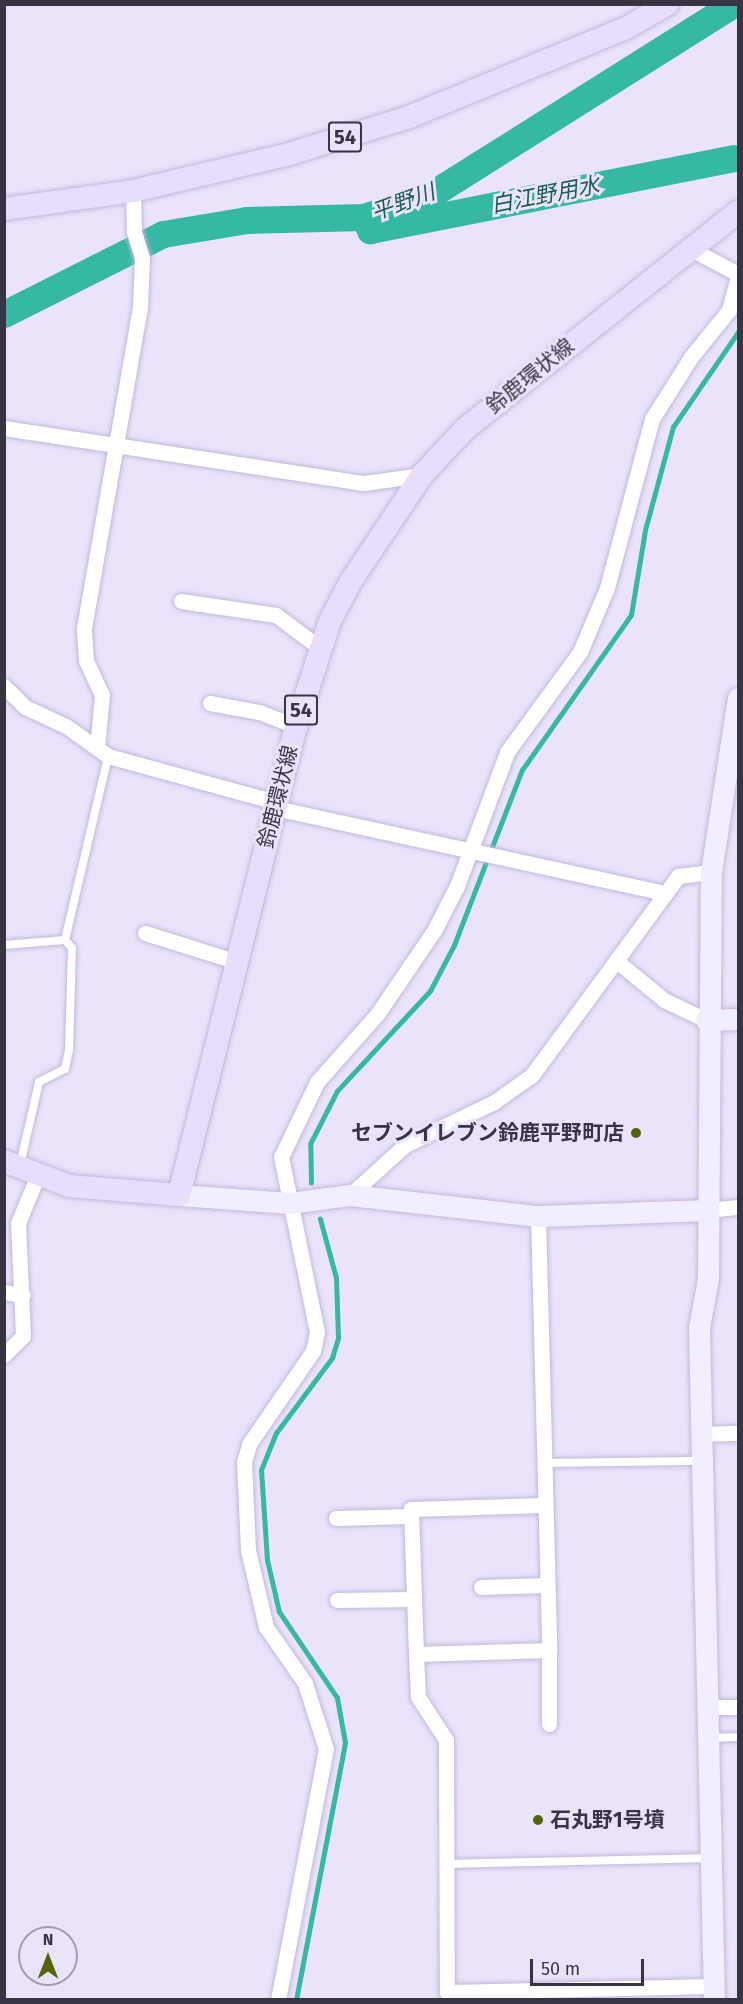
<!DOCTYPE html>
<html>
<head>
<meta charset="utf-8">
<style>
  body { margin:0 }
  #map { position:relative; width:743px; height:2004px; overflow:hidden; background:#eae3fa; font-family:"Fira Sans","Noto Sans JP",sans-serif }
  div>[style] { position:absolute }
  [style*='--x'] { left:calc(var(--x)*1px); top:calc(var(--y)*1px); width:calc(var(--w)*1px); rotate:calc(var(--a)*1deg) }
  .stream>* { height:4.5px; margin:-2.25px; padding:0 2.25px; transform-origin:2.25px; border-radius:2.25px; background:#35b9a5 }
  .river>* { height:27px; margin:-13.5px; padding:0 13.5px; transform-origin:13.5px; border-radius:13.5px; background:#35b9a5 }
  .roads { filter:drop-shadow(0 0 2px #c3b7dc) drop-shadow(0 0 2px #c3b7dc) }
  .lane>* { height:8px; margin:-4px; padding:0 4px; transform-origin:4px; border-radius:4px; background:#fff }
  .street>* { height:15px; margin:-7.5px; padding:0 7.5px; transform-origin:7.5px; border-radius:7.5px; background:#fff }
  .secondary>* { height:21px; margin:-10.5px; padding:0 10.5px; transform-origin:10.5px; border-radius:10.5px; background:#f3eefd }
  .primary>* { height:22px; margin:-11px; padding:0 11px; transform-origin:11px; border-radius:11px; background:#e8ddfb }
  .dots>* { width:16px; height:16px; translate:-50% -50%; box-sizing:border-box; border:3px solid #eae3fa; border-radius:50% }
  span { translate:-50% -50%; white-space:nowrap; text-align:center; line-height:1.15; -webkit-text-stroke:6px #eae3fa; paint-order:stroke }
  .shield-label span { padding:2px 4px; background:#eae3fa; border:2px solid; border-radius:4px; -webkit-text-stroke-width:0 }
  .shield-label { font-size:20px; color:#393443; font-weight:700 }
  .street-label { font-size:21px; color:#393443 }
  .poi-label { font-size:21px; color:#393443; font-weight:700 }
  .right { translate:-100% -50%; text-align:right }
  .left { translate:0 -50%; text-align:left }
  .water-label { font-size:22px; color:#175d52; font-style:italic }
  .frame { position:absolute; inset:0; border:6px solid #393443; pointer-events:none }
  .north { position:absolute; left:18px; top:1926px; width:60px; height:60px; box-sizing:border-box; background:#eae3fa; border:2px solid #a39db1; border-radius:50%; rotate:0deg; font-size:16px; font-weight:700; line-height:24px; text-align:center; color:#393443 }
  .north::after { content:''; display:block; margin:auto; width:21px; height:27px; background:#54640c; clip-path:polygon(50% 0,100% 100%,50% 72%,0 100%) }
  .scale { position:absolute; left:530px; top:1959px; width:114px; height:27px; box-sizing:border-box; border:3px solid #393443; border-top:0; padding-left:8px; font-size:18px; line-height:21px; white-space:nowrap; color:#393443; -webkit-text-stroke:4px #eae3fa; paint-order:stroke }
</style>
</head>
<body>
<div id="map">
  <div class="stream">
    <div style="--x:311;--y:1183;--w:39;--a:-91"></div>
    <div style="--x:310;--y:1144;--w:59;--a:-63"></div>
    <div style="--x:337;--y:1091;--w:137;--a:-47.1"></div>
    <div style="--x:430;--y:991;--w:52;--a:-62.4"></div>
    <div style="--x:454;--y:945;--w:188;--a:-68.8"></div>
    <div style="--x:522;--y:770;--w:189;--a:-54.9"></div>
    <div style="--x:631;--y:615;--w:86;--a:-80.6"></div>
    <div style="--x:645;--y:530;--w:107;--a:-74.8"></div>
    <div style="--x:673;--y:427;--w:115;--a:-55.6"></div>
    <div style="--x:296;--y:2000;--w:262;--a:-79.2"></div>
    <div style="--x:345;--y:1743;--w:46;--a:-100.1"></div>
    <div style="--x:337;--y:1698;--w:104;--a:-124"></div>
    <div style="--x:279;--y:1612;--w:53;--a:-103"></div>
    <div style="--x:267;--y:1560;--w:90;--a:-93.8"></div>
    <div style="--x:261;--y:1470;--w:40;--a:-68"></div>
    <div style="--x:276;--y:1433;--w:94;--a:-53.3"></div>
    <div style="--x:332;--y:1358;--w:21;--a:-73"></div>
    <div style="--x:338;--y:1338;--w:60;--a:-91.9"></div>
    <div style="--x:336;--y:1278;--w:61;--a:-105.2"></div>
  </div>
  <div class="river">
    <div style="--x:367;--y:223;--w:8;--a:67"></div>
    <div style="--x:370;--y:230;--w:370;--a:-11.2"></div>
    <div style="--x:4;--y:314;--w:178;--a:-26.7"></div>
    <div style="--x:163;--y:234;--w:85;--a:-9.5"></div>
    <div style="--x:247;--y:220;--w:117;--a:-1.5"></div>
    <div style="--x:364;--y:217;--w:75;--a:-19.4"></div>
    <div style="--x:435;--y:192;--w:352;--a:-32.2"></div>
  </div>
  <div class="roads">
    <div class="lane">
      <div style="--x:65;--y:940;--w:189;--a:-76.8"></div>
      <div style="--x:4;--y:945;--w:61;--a:-4.7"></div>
      <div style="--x:20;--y:1165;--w:85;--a:-77.1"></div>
      <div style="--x:39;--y:1082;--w:29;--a:-27"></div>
      <div style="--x:65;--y:1069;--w:19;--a:-78"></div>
      <div style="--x:69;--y:1050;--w:102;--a:-88.3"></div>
      <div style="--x:72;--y:948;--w:11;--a:-131"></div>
      <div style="--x:543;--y:1463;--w:147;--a:-0.8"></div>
      <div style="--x:710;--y:1738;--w:28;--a:-2"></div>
      <div style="--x:445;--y:1864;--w:265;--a:-1.3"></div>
    </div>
    <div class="street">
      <div style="--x:691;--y:249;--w:53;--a:28"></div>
      <div style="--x:4;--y:428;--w:364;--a:8.7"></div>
      <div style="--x:364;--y:483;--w:59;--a:-7.9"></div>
      <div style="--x:181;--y:601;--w:96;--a:8.4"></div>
      <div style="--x:276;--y:615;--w:55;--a:36.9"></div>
      <div style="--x:4;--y:686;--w:30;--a:45"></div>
      <div style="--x:25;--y:707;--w:45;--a:24.9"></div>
      <div style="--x:66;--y:726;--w:52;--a:35.5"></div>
      <div style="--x:108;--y:756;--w:174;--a:15.3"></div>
      <div style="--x:210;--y:703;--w:50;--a:10.4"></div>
      <div style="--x:259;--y:712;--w:40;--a:21"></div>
      <div style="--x:97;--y:748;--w:53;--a:-84.6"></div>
      <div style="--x:102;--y:695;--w:38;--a:-115"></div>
      <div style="--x:86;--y:660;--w:32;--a:-94"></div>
      <div style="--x:84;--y:628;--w:327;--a:-80.1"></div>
      <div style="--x:140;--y:306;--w:48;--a:-87.6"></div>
      <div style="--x:142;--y:258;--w:27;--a:-107"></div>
      <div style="--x:134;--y:232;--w:41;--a:-91.4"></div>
      <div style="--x:275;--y:808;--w:399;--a:12.3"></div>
      <div style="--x:145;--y:933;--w:97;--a:17.3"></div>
      <div style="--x:619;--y:963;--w:58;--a:39.4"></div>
      <div style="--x:664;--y:1000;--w:47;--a:25.5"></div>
      <div style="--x:350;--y:1195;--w:74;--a:-42.3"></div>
      <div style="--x:405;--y:1145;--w:99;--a:-25.8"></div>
      <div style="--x:494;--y:1102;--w:47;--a:-35.4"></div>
      <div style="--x:532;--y:1075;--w:247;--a:-53.7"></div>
      <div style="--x:678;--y:876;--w:33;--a:-7"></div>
      <div style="--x:708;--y:1210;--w:30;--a:-6"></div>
      <div style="--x:538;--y:1216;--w:434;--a:88.5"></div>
      <div style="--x:549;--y:1650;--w:133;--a:178.3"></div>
      <div style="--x:416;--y:1654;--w:43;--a:87.3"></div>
      <div style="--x:418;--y:1697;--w:51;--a:56.9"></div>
      <div style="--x:446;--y:1740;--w:252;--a:89.8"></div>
      <div style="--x:447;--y:1992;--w:267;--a:-1.3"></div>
      <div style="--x:4;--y:1292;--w:19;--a:9"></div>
      <div style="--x:4;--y:1355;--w:27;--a:-45"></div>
      <div style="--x:23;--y:1336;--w:113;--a:-92.5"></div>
      <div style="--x:18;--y:1223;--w:50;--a:-67.6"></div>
      <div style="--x:700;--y:1434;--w:38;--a:-2"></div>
      <div style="--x:336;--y:1518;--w:75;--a:-1.5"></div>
      <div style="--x:481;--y:1587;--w:66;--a:-1.7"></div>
      <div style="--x:337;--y:1600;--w:77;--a:-0.7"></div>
      <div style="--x:549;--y:1650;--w:74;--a:90"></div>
      <div style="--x:416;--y:1654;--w:145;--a:-92"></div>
      <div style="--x:411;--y:1509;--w:133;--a:-1.7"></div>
      <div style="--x:705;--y:1707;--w:33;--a:0"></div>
      <div style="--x:278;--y:2000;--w:256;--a:-79.2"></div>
      <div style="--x:326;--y:1749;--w:69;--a:-107.7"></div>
      <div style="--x:305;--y:1683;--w:68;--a:-124.9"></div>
      <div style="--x:266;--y:1627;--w:79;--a:-103.2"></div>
      <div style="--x:248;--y:1550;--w:88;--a:-92.6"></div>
      <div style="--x:244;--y:1462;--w:19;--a:-74"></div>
      <div style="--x:249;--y:1444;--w:113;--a:-55.5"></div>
      <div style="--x:313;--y:1351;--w:19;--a:-78"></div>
      <div style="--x:317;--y:1332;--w:179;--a:-101.6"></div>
      <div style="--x:281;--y:1157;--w:83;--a:-64.4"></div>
      <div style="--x:317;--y:1082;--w:92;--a:-48.5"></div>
      <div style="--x:378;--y:1013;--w:102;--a:-55.8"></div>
      <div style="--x:435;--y:929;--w:48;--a:-62.9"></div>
      <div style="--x:457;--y:886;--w:143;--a:-69.5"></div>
      <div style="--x:507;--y:752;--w:124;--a:-53.9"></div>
      <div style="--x:580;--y:652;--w:69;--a:-67.1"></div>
      <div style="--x:607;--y:588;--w:175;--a:-75.1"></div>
      <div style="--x:652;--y:419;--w:73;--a:-57.8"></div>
      <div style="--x:691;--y:357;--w:60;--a:-51"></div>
      <div style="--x:729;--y:310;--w:35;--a:-75"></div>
    </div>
    <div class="secondary">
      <div style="--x:706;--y:1020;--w:32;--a:-2"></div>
      <div style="--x:179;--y:1195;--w:111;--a:4.1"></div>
      <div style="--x:290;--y:1203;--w:61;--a:-7.6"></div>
      <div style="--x:350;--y:1195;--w:189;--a:6.4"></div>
      <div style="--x:538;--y:1216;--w:170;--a:-2"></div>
      <div style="--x:714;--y:2000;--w:672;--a:-91.28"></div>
      <div style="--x:699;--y:1328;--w:51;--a:-79.8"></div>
      <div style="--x:708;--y:1278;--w:406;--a:-89.6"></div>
      <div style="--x:711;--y:872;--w:176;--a:-81.2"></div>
    </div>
    <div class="primary">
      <div style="--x:4;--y:209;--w:130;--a:-7.9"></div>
      <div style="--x:133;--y:191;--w:160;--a:-13.3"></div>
      <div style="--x:289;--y:154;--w:126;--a:-17.1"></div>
      <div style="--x:409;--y:117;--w:237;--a:-22.3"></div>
      <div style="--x:628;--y:27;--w:46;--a:-29.9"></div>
      <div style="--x:4;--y:1161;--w:70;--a:21"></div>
      <div style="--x:69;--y:1186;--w:110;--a:4.7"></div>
      <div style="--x:179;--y:1195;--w:483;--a:-76"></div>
      <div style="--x:296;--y:726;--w:110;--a:-72.1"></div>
      <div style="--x:330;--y:621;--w:45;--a:-62.3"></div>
      <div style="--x:351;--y:581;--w:128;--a:-56.2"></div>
      <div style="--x:422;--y:475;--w:63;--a:-46.9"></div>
      <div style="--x:465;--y:429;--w:349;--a:-38.5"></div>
    </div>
  </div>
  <div class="dots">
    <div style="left:636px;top:1133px;background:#54640c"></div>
    <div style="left:538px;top:1820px;background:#54640c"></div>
  </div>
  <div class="shield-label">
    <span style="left:345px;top:137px">54</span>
    <span style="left:301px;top:710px">54</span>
  </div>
  <div class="street-label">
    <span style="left:530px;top:376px;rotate:-39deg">鈴鹿環状線</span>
    <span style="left:278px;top:797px;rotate:-76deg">鈴鹿環状線</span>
  </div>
  <div class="poi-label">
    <span class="right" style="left:624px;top:1133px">セブンイレブン鈴鹿平野町店</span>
    <span class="left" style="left:550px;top:1820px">石丸野1号墳</span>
  </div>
  <div class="water-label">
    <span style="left:545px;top:195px;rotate:-11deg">白江野用水</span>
    <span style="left:403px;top:202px;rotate:-20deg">平野川</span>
  </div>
  <div class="frame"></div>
  <div class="north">N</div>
  <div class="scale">50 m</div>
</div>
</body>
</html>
